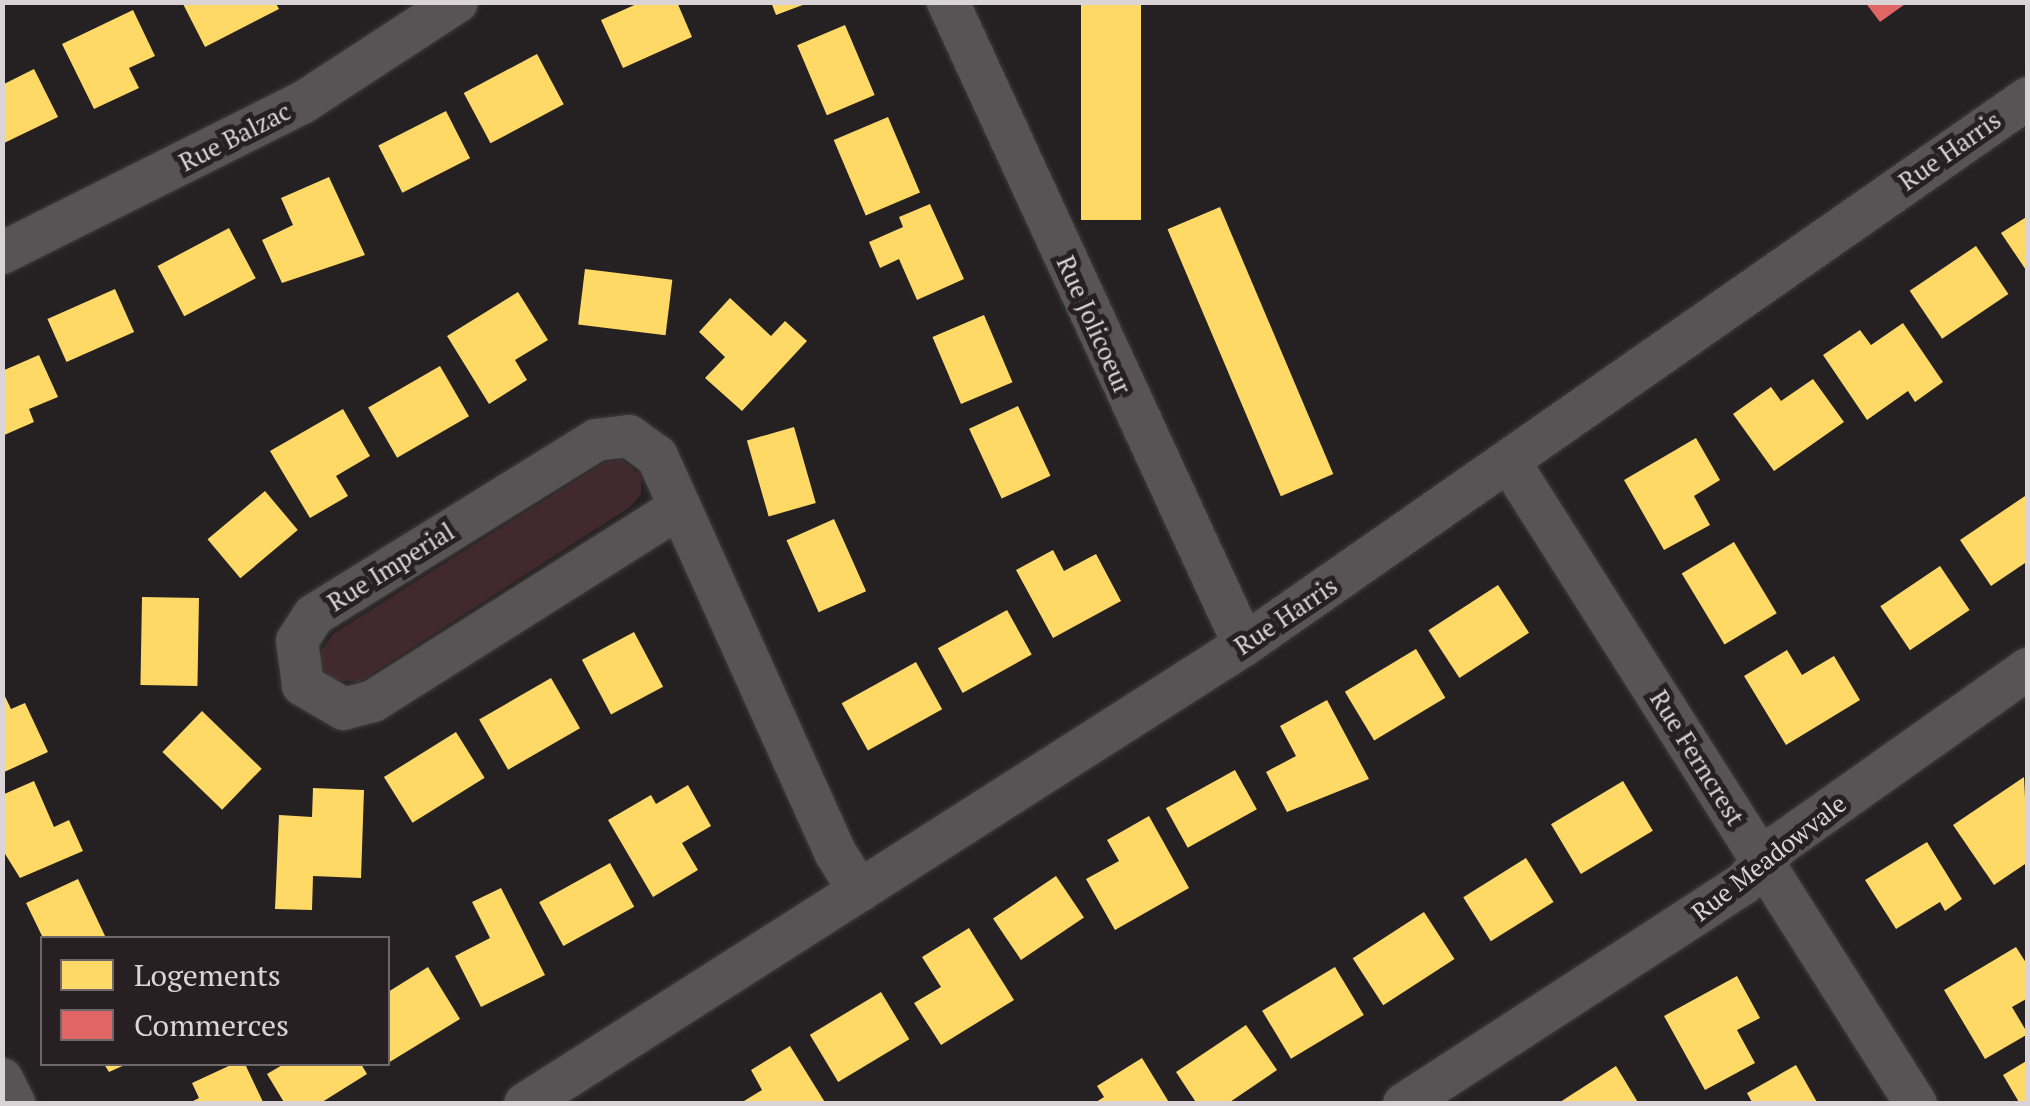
<!DOCTYPE html>
<html>
<head>
<meta charset="utf-8">
<style>
  body { margin:0 }
  #map { position:relative; width:2030px; height:1106px; overflow:hidden; background:#252122; font-family:"PT Serif",serif }
  div>[style] { position:absolute }
  [style*='--x'] { left:calc(var(--x)*1px); top:calc(var(--y)*1px); width:calc(var(--w)*1px); rotate:calc(var(--a)*1deg) }
  .green>* { inset:0; background:#422930 }
  .homes>* { inset:0; background:#ffd966; transform-origin:0 0 }
  .shops>* { inset:0; background:#e06666 }
  .roads { filter:drop-shadow(0 0 2px #3f3b3c) drop-shadow(0 0 2px #3f3b3c) }
  .street>* { height:42px; margin:-21px; padding:0 21px; transform-origin:21px; border-radius:21px; background:#585455 }
  span { translate:-50% -50%; white-space:nowrap; text-align:center; line-height:1.15; -webkit-text-stroke:10px #271f21; paint-order:stroke }
  .street-label { font-size:25px; color:#dad4d6 }
  .frame { position:absolute; inset:0; border:5px solid #dad4d6; pointer-events:none }
  .legend { position:absolute; left:40px; top:936px; width:350px; height:130px; box-sizing:border-box; background:#271f21; border:2px solid #6f6769; margin:0; padding:12px 18px; list-style:none; font-size:30px; color:#dad4d6 }
  .legend li { display:flex; align-items:center; gap:20px; height:50px }
  .legend b { width:50px; border:2px solid #6f6769 }
</style>
</head>
<body>
<div id="map">
  <div class="green">
    <div style="clip-path:polygon(622px 460px,641px 476px,641px 494px,630px 507px,359px 682px,334px 680px,323px 669px,320px 653px,333px 634px,605px 462px)"></div>
  </div>
  <div class="homes">
    <div style="clip-path:polygon(182px 2px,275px 2px,279px 9px,205px 47px)"></div>
    <div style="clip-path:polygon(641px 2px,677px 2px,692px 37px,623px 68px,601px 20px)"></div>
    <div style="clip-path:polygon(771px 2px,807px 2px,808px 3px,776px 15px)"></div>
    <div style="left:1081px;top:2px;width:60px;height:218px"></div>
    <div style="clip-path:polygon(133px 10px,155px 56px,129px 68px,139px 88px,94px 109px,62px 44px)"></div>
    <div style="left:845px;top:25px;width:76px;height:52px;rotate:67deg"></div>
    <div style="left:537px;top:54px;width:57px;height:83px;rotate:62deg"></div>
    <div style="clip-path:polygon(34px 69px,58px 117px,2px 144px,2px 85px)"></div>
    <div style="left:446px;top:111px;width:53px;height:76px;rotate:63deg"></div>
    <div style="left:888px;top:117px;width:82px;height:59px;rotate:67deg"></div>
    <div style="clip-path:polygon(329px 177px,365px 255px,282px 283px,262px 240px,293px 225px,281px 198px)"></div>
    <div style="clip-path:polygon(930px 204px,964px 279px,917px 300px,899px 259px,880px 268px,869px 242px,903px 227px,899px 217px)"></div>
    <div style="left:1220px;top:207px;width:290px;height:57px;rotate:67deg"></div>
    <div style="clip-path:polygon(2028px 216px,2028px 273px,2001px 233px)"></div>
    <div style="left:229px;top:228px;width:57px;height:81px;rotate:62deg"></div>
    <div style="left:1976px;top:246px;width:58px;height:80px;rotate:56deg"></div>
    <div style="left:585px;top:269px;width:88px;height:56px;rotate:7deg"></div>
    <div style="left:115px;top:289px;width:47px;height:74px;rotate:66deg"></div>
    <div style="clip-path:polygon(518px 292px,548px 340px,515px 360px,527px 380px,489px 404px,447px 336px)"></div>
    <div style="clip-path:polygon(730px 298px,771px 336px,785px 321px,807px 341px,742px 411px,705px 378px,725px 357px,699px 332px)"></div>
    <div style="left:984px;top:315px;width:73px;height:56px;rotate:67deg"></div>
    <div style="clip-path:polygon(1903px 323px,1943px 382px,1915px 402px,1908px 391px,1867px 420px,1823px 355px,1860px 330px,1871px 345px)"></div>
    <div style="clip-path:polygon(39px 355px,58px 397px,29px 409px,34px 422px,2px 436px,2px 371px)"></div>
    <div style="left:440px;top:366px;width:58px;height:83px;rotate:60deg"></div>
    <div style="clip-path:polygon(1813px 379px,1844px 422px,1774px 471px,1733px 414px,1771px 387px,1781px 401px)"></div>
    <div style="left:1018px;top:406px;width:77px;height:54px;rotate:65deg"></div>
    <div style="clip-path:polygon(343px 409px,370px 456px,336px 476px,348px 496px,310px 518px,270px 451px)"></div>
    <div style="left:794px;top:427px;width:79px;height:49px;rotate:74deg"></div>
    <div style="clip-path:polygon(1696px 438px,1720px 480px,1694px 496px,1710px 525px,1664px 550px,1624px 480px)"></div>
    <div style="left:265px;top:491px;width:51px;height:75px;rotate:50deg"></div>
    <div style="clip-path:polygon(2025px 496px,2028px 561px,1991px 586px,1960px 540px)"></div>
    <div style="left:834px;top:519px;width:79px;height:52px;rotate:66deg"></div>
    <div style="left:1734px;top:542px;width:83px;height:61px;rotate:59deg"></div>
    <div style="clip-path:polygon(1053px 550px,1064px 571px,1096px 554px,1121px 601px,1053px 638px,1016px 570px)"></div>
    <div style="left:1940px;top:566px;width:53px;height:72px;rotate:56deg"></div>
    <div style="left:1498px;top:585px;width:57px;height:83px;rotate:57deg"></div>
    <div style="left:142px;top:597px;width:57px;height:88px;rotate:1deg"></div>
    <div style="left:1007px;top:610px;width:51px;height:79px;rotate:61deg"></div>
    <div style="left:634px;top:632px;width:62px;height:59px;rotate:62deg"></div>
    <div style="left:1416px;top:649px;width:57px;height:83px;rotate:59deg"></div>
    <div style="clip-path:polygon(1787px 650px,1802px 675px,1834px 656px,1860px 700px,1786px 745px,1744px 676px)"></div>
    <div style="left:916px;top:662px;width:54px;height:85px;rotate:61deg"></div>
    <div style="left:551px;top:678px;width:58px;height:83px;rotate:60deg"></div>
    <div style="clip-path:polygon(2px 690px,11px 709px,25px 703px,48px 752px,2px 773px)"></div>
    <div style="clip-path:polygon(1327px 700px,1369px 779px,1287px 812px,1266px 772px,1296px 756px,1280px 726px)"></div>
    <div style="left:202px;top:711px;width:83px;height:57px;rotate:44deg"></div>
    <div style="left:456px;top:732px;width:54px;height:85px;rotate:58deg"></div>
    <div style="left:1235px;top:770px;width:45px;height:79px;rotate:61deg"></div>
    <div style="clip-path:polygon(2024px 777px,2028px 862px,1994px 885px,1953px 825px)"></div>
    <div style="clip-path:polygon(34px 781px,54px 827px,69px 820px,83px 851px,20px 878px,2px 849px,2px 795px)"></div>
    <div style="left:1623px;top:781px;width:58px;height:84px;rotate:59deg"></div>
    <div style="clip-path:polygon(688px 785px,711px 826px,682px 843px,698px 870px,653px 897px,608px 820px,651px 795px,656px 804px)"></div>
    <div style="clip-path:polygon(313px 788px,364px 790px,361px 878px,313px 876px,312px 910px,275px 909px,279px 815px,312px 817px)"></div>
    <div style="clip-path:polygon(1149px 816px,1189px 888px,1115px 930px,1086px 879px,1119px 861px,1107px 840px)"></div>
    <div style="clip-path:polygon(1927px 842px,1962px 899px,1945px 911px,1940px 902px,1896px 929px,1865px 880px)"></div>
    <div style="left:1526px;top:858px;width:52px;height:74px;rotate:58deg"></div>
    <div style="left:610px;top:863px;width:50px;height:81px;rotate:61deg"></div>
    <div style="left:1056px;top:876px;width:50px;height:76px;rotate:56deg"></div>
    <div style="clip-path:polygon(78px 879px,106px 938px,43px 938px,26px 903px)"></div>
    <div style="clip-path:polygon(501px 888px,545px 975px,481px 1007px,455px 956px,490px 938px,472px 902px)"></div>
    <div style="left:1424px;top:912px;width:56px;height:85px;rotate:57deg"></div>
    <div style="clip-path:polygon(969px 928px,1014px 1000px,941px 1045px,914px 1003px,941px 987px,922px 957px)"></div>
    <div style="clip-path:polygon(2016px 947px,2028px 966px,2028px 998px,2012px 1007px,2028px 1034px,1985px 1059px,1944px 990px)"></div>
    <div style="clip-path:polygon(428px 967px,460px 1019px,388px 1063px,388px 992px)"></div>
    <div style="left:1335px;top:967px;width:56px;height:85px;rotate:59deg"></div>
    <div style="clip-path:polygon(1737px 976px,1760px 1018px,1737px 1030px,1755px 1063px,1705px 1090px,1664px 1016px)"></div>
    <div style="left:881px;top:992px;width:55px;height:83px;rotate:59deg"></div>
    <div style="clip-path:polygon(1246px 1025px,1277px 1070px,1227px 1104px,1197px 1104px,1176px 1072px)"></div>
    <div style="clip-path:polygon(790px 1046px,826px 1104px,739px 1104px,762px 1090px,751px 1070px)"></div>
    <div style="clip-path:polygon(1142px 1058px,1170px 1104px,1093px 1104px,1104px 1097px,1097px 1086px)"></div>
    <div style="clip-path:polygon(2028px 1060px,2028px 1104px,2020px 1104px,2003px 1075px)"></div>
    <div style="clip-path:polygon(104px 1064px,127px 1064px,109px 1072px)"></div>
    <div style="clip-path:polygon(233px 1064px,245px 1064px,264px 1104px,187px 1104px,199px 1098px,192px 1083px)"></div>
    <div style="clip-path:polygon(284px 1064px,361px 1064px,367px 1074px,319px 1104px,285px 1104px,267px 1074px)"></div>
    <div style="clip-path:polygon(1796px 1065px,1818px 1104px,1753px 1104px,1747px 1093px)"></div>
    <div style="clip-path:polygon(1616px 1066px,1639px 1104px,1557px 1104px)"></div>
  </div>
  <div class="shops">
    <div style="clip-path:polygon(1865px 2px,1908px 2px,1880px 22px)"></div>
  </div>
  <div class="roads">
    <div class="street">
      <div style="--x:948;--y:2;--w:708;--a:65.28"></div>
      <div style="--x:2;--y:253;--w:335;--a:-26.6"></div>
      <div style="--x:302;--y:103;--w:185;--a:-33.1"></div>
      <div style="--x:1510;--y:463;--w:759;--a:57.65"></div>
      <div style="--x:677;--y:509;--w:360;--a:147.7"></div>
      <div style="--x:373;--y:701;--w:30;--a:165"></div>
      <div style="--x:344;--y:709;--w:48;--a:-149.7"></div>
      <div style="--x:303;--y:685;--w:44;--a:-97.8"></div>
      <div style="--x:297;--y:641;--w:31;--a:-57"></div>
      <div style="--x:314;--y:615;--w:332;--a:-31.8"></div>
      <div style="--x:596;--y:440;--w:33;--a:-7"></div>
      <div style="--x:629;--y:436;--w:34;--a:36"></div>
      <div style="--x:657;--y:456;--w:434;--a:65.8"></div>
      <div style="--x:835;--y:852;--w:46;--a:58.4"></div>
      <div style="--x:2;--y:1079;--w:28;--a:63"></div>
      <div style="--x:525;--y:1104;--w:853;--a:-32.55"></div>
      <div style="--x:1244;--y:645;--w:956;--a:-34.9"></div>
      <div style="--x:1404;--y:1104;--w:404;--a:-33"></div>
      <div style="--x:1743;--y:884;--w:53;--a:-47.3"></div>
      <div style="--x:1779;--y:845;--w:305;--a:-35.3"></div>
    </div>
  </div>
  <div class="street-label">
    <span style="left:235px;top:137px;rotate:-27deg">Rue Balzac</span>
    <span style="left:1950px;top:151px;rotate:-35deg">Rue Harris</span>
    <span style="left:1094px;top:325px;rotate:66deg">Rue Jolicoeur</span>
    <span style="left:391px;top:567px;rotate:-32deg">Rue Imperial</span>
    <span style="left:1286px;top:616px;rotate:-34deg">Rue Harris</span>
    <span style="left:1697px;top:758px;rotate:58deg">Rue Ferncrest</span>
    <span style="left:1769px;top:858px;rotate:-38deg">Rue Meadowvale</span>
  </div>
  <div class="frame"></div>
  <ul class="legend">
  <li><b style="height:28px;background:#ffd966"></b>Logements</li>
  <li><b style="height:28px;background:#e06666"></b>Commerces</li>
  </ul>
</div>
</body>
</html>
